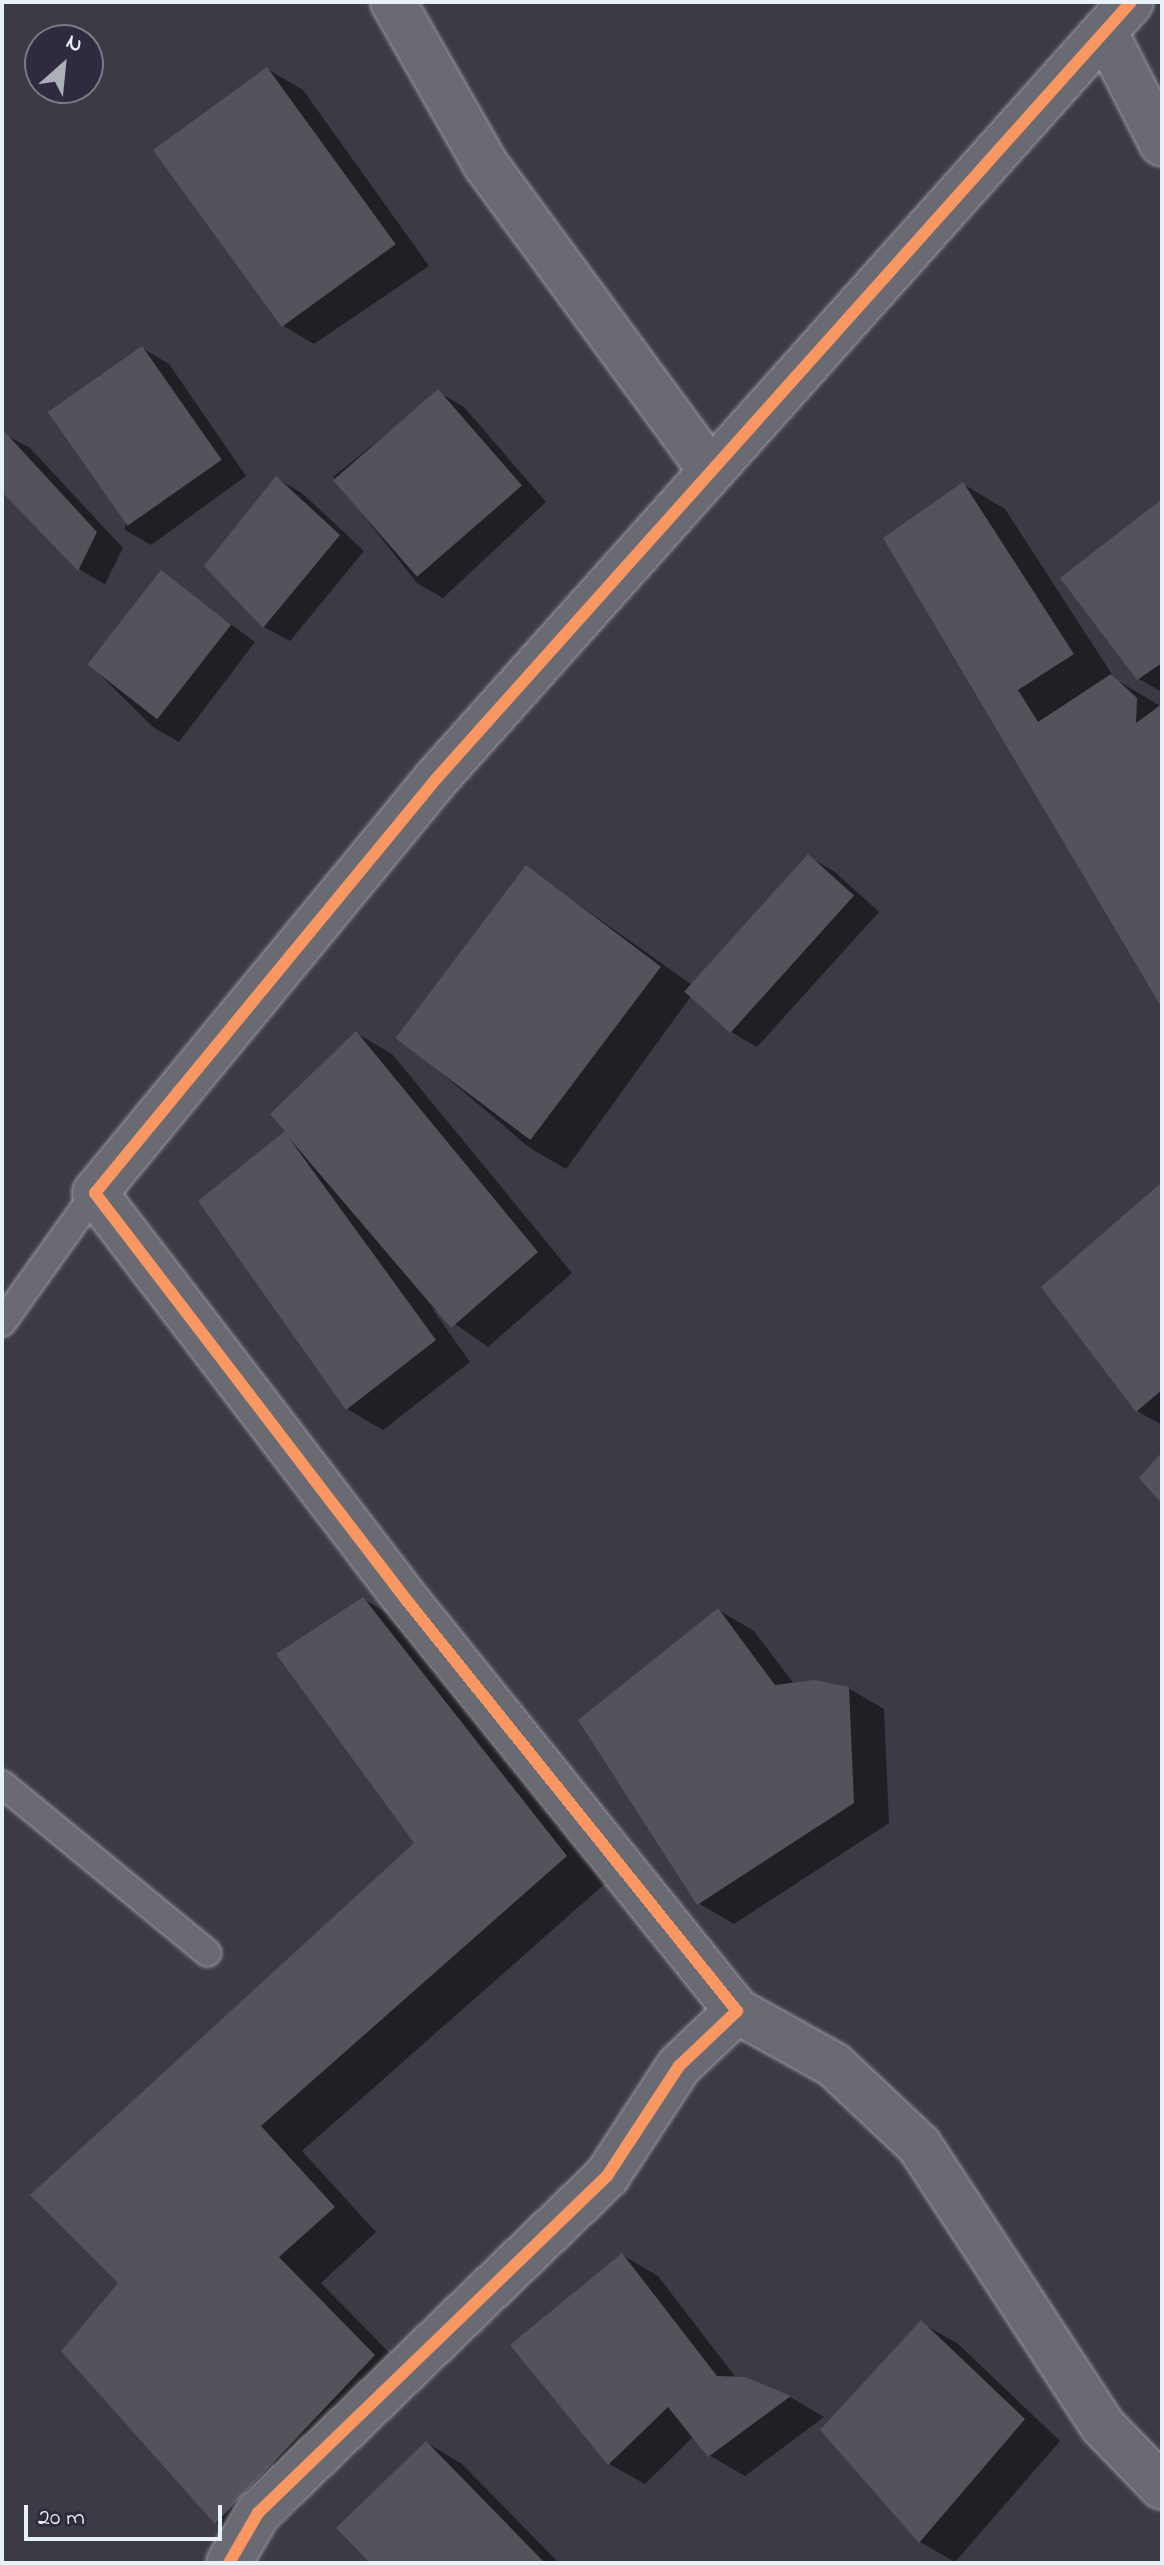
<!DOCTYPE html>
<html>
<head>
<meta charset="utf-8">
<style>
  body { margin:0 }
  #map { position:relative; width:1164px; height:2565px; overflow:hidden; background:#3c3a44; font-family:"Indie Flower",sans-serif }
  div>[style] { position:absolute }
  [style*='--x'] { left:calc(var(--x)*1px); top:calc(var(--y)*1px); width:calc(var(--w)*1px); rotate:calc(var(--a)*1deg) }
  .shadow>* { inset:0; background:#0007 }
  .building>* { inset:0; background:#54525a; transform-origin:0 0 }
  .roads { filter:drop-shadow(0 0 2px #9d9ea4) drop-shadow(0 0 2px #9d9ea4) }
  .service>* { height:26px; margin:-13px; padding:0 13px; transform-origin:13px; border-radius:13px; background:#6a6b72 }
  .minor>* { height:44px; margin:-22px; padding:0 22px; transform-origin:22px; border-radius:22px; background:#6a6b72 }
  .cycleway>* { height:12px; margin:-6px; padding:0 6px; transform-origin:6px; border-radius:6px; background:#f99763 }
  span { translate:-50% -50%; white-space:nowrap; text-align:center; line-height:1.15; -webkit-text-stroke:7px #2f2a3d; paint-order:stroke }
  .frame { position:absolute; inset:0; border:4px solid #e8f1f8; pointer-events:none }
  .north { position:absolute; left:24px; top:24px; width:80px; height:80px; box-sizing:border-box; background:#2f2a3d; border:2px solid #797a88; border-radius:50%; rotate:27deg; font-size:22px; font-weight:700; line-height:32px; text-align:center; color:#e8f1f8 }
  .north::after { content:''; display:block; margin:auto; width:28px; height:36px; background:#acb1b9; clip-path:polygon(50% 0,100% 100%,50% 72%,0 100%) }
  .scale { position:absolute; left:24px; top:2505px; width:198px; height:36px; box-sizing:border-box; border:4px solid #e8f1f8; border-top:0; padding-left:10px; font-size:24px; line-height:28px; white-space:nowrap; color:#e8f1f8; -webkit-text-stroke:6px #2f2a3d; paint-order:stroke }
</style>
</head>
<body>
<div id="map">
  <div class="shadow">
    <div style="clip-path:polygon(267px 69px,303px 90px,429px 266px,314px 344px,279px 323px)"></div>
    <div style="clip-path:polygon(142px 348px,169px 364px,246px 476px,151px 545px,125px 530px)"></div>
    <div style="clip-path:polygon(438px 392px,464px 407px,546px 502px,443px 598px,417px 583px,333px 477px)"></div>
    <div style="clip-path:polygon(4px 434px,30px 448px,123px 548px,105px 584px,80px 570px,2px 489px)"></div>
    <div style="clip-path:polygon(276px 478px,302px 493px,364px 551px,290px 641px,264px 627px)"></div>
    <div style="clip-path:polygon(963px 484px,1005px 509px,1115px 679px,1162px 707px,1162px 1004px,885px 539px)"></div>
    <div style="clip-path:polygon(1162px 501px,1162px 692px,1139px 679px,1062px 578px)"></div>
    <div style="clip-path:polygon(161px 573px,255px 642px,179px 742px,153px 727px,88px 663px)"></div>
    <div style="clip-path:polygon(809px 857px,835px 872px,879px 912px,757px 1047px,731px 1032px,691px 996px,566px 1169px,530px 1148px,407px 1044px,526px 867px,692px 985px)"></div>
    <div style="clip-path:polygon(356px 1033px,392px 1054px,572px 1273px,488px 1347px,431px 1307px,470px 1362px,383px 1430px,347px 1409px,287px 1132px)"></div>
    <div style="clip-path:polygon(1162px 1184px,1162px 1425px,1137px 1411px)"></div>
    <div style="clip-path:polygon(363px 1599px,406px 1624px,608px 1881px,302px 2151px,376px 2232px,321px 2283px,417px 2381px,259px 2547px,217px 2523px,64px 2351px,120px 2283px,416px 1844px)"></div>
    <div style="clip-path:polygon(718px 1610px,754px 1631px,794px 1684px,848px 1688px,884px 1709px,889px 1823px,734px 1924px,698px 1903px)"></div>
    <div style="clip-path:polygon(622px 2255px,658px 2276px,737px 2379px,790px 2397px,824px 2417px,745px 2476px,709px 2455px,694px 2436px,645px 2484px,609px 2464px,512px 2345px)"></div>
    <div style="clip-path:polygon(921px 2323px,957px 2343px,1060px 2441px,955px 2562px,920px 2542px)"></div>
    <div style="clip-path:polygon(427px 2443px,462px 2464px,559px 2563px,373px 2563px)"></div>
  </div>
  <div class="building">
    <div style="left:267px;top:67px;width:219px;height:141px;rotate:54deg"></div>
    <div style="left:142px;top:346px;width:139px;height:115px;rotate:55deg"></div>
    <div style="left:438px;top:389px;width:128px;height:139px;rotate:49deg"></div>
    <div style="clip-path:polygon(4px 431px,97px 532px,78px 571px,2px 492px)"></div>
    <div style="clip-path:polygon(276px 476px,340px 535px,263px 628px,204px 566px)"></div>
    <div style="clip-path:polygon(963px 482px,1074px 654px,1018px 690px,1038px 722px,1111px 674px,1137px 698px,1136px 723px,1162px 704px,1162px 1008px,883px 538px)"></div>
    <div style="clip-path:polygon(1162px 499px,1162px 663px,1137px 680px,1060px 578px)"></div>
    <div style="left:161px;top:570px;width:89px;height:120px;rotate:38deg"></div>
    <div style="left:808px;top:854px;width:62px;height:185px;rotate:42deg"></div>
    <div style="left:526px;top:865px;width:169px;height:217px;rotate:37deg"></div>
    <div style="clip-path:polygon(356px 1031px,538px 1252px,451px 1328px,289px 1138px,436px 1340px,346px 1410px,198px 1201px,285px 1131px,270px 1114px)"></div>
    <div style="clip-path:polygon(1162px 1182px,1162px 1390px,1136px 1412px,1041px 1287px)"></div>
    <div style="clip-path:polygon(1162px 1452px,1162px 1504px,1139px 1478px)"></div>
    <div style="clip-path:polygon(363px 1597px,567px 1856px,261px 2126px,335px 2207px,279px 2257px,375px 2355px,215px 2524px,61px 2351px,118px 2283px,30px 2195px,414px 1843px,276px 1654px)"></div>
    <div style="clip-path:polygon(718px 1608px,775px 1685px,814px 1680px,849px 1687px,854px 1803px,697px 1905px,578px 1720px)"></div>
    <div style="clip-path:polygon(622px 2253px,717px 2376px,745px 2377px,791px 2396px,708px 2457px,668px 2407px,608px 2465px,510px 2345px)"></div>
    <div style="clip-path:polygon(921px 2320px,1025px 2419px,919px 2543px,820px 2430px)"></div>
    <div style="clip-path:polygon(426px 2441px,545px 2563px,370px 2563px,336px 2528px)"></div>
  </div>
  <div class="roads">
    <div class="service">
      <div style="--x:2;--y:1323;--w:160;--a:-54.4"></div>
      <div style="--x:2;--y:1784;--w:266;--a:39.4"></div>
    </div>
    <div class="minor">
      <div style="--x:393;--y:2;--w:188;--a:60.3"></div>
      <div style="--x:486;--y:165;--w:377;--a:53.7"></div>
      <div style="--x:1106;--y:34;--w:123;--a:63"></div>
      <div style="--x:737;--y:2011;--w:111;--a:29.1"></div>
      <div style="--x:834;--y:2065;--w:117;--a:43.3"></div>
      <div style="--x:919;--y:2145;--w:334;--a:56.8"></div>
      <div style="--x:1102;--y:2425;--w:86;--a:45.9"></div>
      <div style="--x:229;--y:2563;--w:58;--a:-59.9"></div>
      <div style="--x:258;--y:2513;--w:485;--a:-44"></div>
      <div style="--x:607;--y:2176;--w:131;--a:-56.8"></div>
      <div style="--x:679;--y:2066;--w:80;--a:-43.5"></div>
      <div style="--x:737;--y:2011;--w:525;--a:-128.81"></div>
      <div style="--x:408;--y:1602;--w:515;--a:-127.43"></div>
      <div style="--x:95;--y:1193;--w:536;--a:-50.52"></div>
      <div style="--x:436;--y:779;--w:1042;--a:-48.19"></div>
    </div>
  </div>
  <div class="cycleway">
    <div style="--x:229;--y:2563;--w:58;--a:-59.9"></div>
    <div style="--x:258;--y:2513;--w:485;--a:-44"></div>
    <div style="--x:607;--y:2176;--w:131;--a:-56.8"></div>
    <div style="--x:679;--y:2066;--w:80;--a:-43.5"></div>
    <div style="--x:737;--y:2011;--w:525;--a:-128.81"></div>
    <div style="--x:408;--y:1602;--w:515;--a:-127.43"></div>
    <div style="--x:95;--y:1193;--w:536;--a:-50.52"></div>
    <div style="--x:436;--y:779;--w:1042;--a:-48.19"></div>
  </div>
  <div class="frame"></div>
  <div class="north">N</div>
  <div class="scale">20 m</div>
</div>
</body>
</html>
